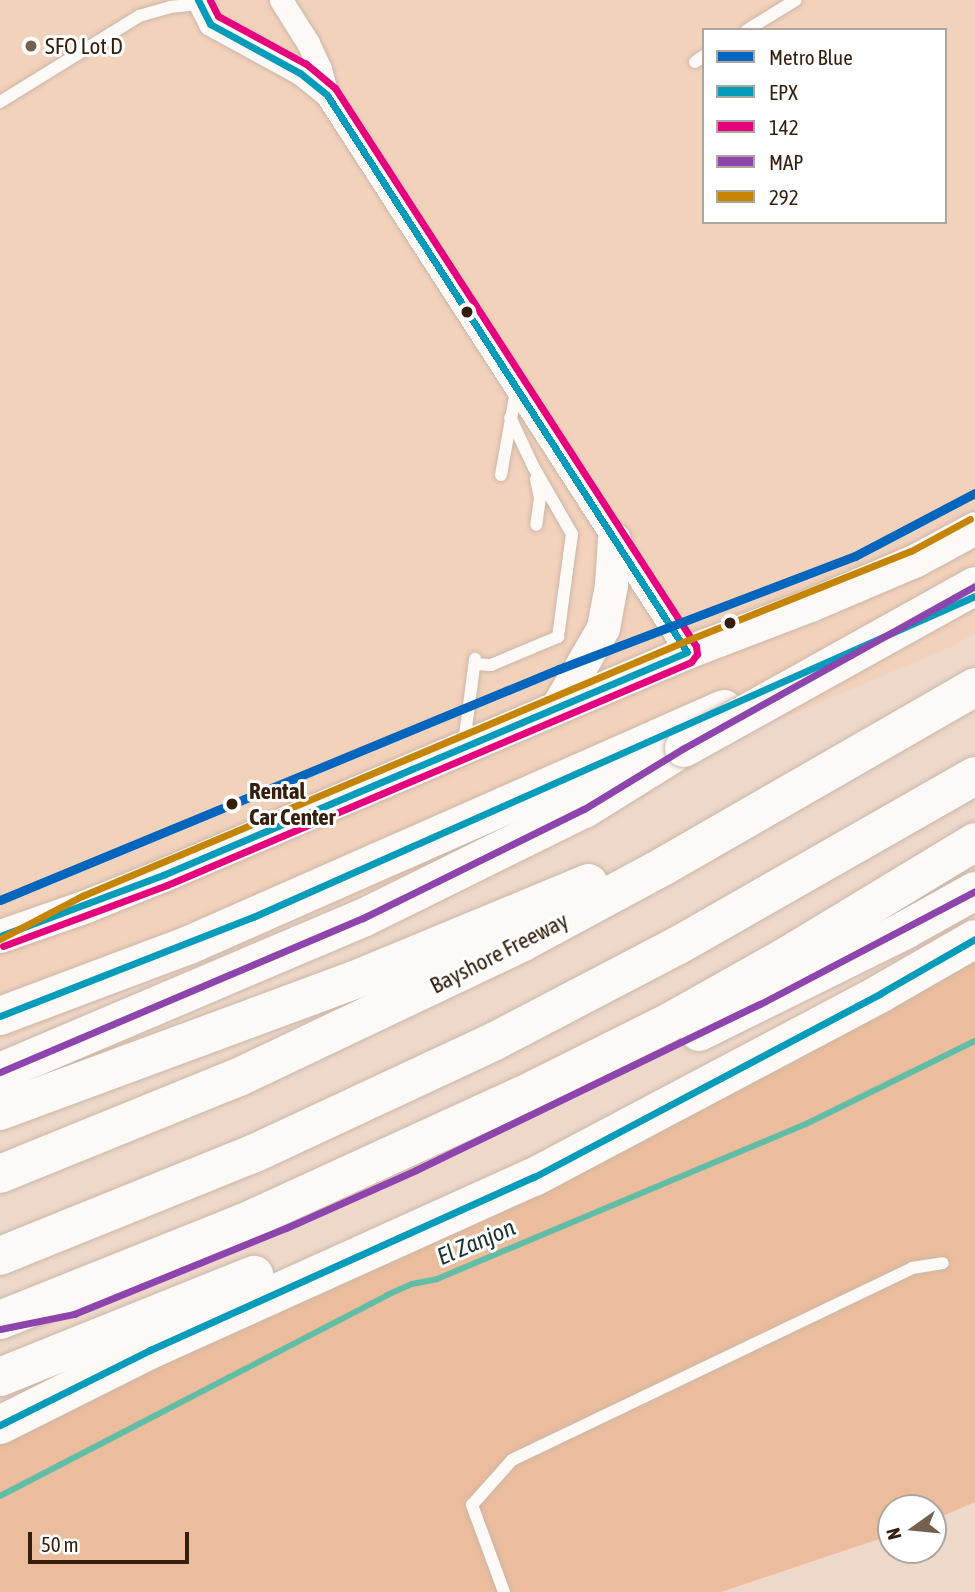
<!DOCTYPE html>
<html>
<head>
<meta charset="utf-8">
<style>
  body { margin:0 }
  #map { position:relative; width:975px; height:1592px; overflow:hidden; background:#edd8ca; font-family:"Asap Condensed",sans-serif }
  div>[style] { position:absolute }
  [style*='--x'] { left:calc(var(--x)*1px); top:calc(var(--y)*1px); width:calc(var(--w)*1px); rotate:calc(var(--a)*1deg) }
  .built>* { inset:0; background:#f3d2bc }
  .green>* { inset:0; background:#ebbd9d }
  .stream>* { height:6px; margin:-3px; padding:0 3px; transform-origin:3px; border-radius:3px; background:#62bda7 }
  .roads { filter:drop-shadow(0 0 2px #cbb6a7) drop-shadow(0 0 2px #cbb6a7) }
  .lane>* { height:12px; margin:-6px; padding:0 6px; transform-origin:6px; border-radius:6px; background:#fcf9f7 }
  .street>* { height:23px; margin:-11.5px; padding:0 11.5px; transform-origin:11.5px; border-radius:11.5px; background:#fcf9f7 }
  .secondary>* { height:33px; margin:-16.5px; padding:0 16.5px; transform-origin:16.5px; border-radius:16.5px; background:#fcf9f7 }
  .highway>* { height:38px; margin:-19px; padding:0 19px; transform-origin:19px; border-radius:19px; background:#fcf9f7 }
  .bridges { filter:drop-shadow(0 0 2px #cbb6a7) drop-shadow(0 0 2px #cbb6a7) }
  .highway-bridge>* { height:38px; margin:-19px; padding:0 19px; transform-origin:19px; border-radius:19px; background:#fcf9f7 }
  .bus-1>* { height:7px; margin:-3.5px; padding:0 3.5px; transform-origin:3.5px; border-radius:3.5px; background:#059bbb }
  .bus-2>* { height:7px; margin:-3.5px; padding:0 3.5px; transform-origin:3.5px; border-radius:3.5px; background:#e5007d }
  .bus-3>* { height:7px; margin:-3.5px; padding:0 3.5px; transform-origin:3.5px; border-radius:3.5px; background:#8e44ad }
  .bus-4>* { height:7px; margin:-3.5px; padding:0 3.5px; transform-origin:3.5px; border-radius:3.5px; background:#c68403 }
  .metro-1>* { height:9px; margin:-4.5px; padding:0 4.5px; transform-origin:4.5px; border-radius:4.5px; background:#0065bd }
  .dots>* { width:19px; height:19px; translate:-50% -50%; box-sizing:border-box; border:4px solid #fff; border-radius:50% }
  span { translate:-50% -50%; white-space:nowrap; text-align:center; line-height:1.15; -webkit-text-stroke:6px #fff; paint-order:stroke }
  .poi-label { font-size:23px; color:#351e0c }
  .left { translate:0 -50%; text-align:left }
  .stop-label { font-size:23px; color:#351e0c; font-weight:700 }
  .street-label { font-size:23px; color:#351e0c }
  .water-label { font-size:24px; color:#1d332e; font-style:italic }
  .legend { position:absolute; left:702px; top:28px; width:245px; height:196px; box-sizing:border-box; background:#fff; border:2px solid #aea59e; margin:0; padding:9px 12px; list-style:none; font-size:21px; color:#351e0c }
  .legend li { display:flex; align-items:center; gap:14px; height:35px }
  .legend b { width:35px; border:2px solid #aea59e }
  .north { position:absolute; left:877px; top:1494px; width:70px; height:70px; box-sizing:border-box; background:#fff; border:2px solid #aea59e; border-radius:50%; rotate:255deg; font-size:19px; font-weight:700; line-height:28px; text-align:center; color:#351e0c }
  .north::after { content:''; display:block; margin:auto; width:24px; height:32px; background:#755f4e; clip-path:polygon(50% 0,100% 100%,50% 72%,0 100%) }
  .scale { position:absolute; left:28px; top:1532px; width:161px; height:32px; box-sizing:border-box; border:4px solid #351e0c; border-top:0; padding-left:9px; font-size:21px; line-height:24px; white-space:nowrap; color:#351e0c; -webkit-text-stroke:5px #fff; paint-order:stroke }
</style>
</head>
<body>
<div id="map">
  <div class="built">
    <div style="clip-path:polygon(evenodd,0 0,975px 0,975px 633px,955px 645px,561px 812px,0 1042px,0 0,704px 30px,945px 30px,945px 222px,704px 222px,704px 30px)"></div>
  </div>
  <div class="green">
    <div style="clip-path:polygon(975px 947px,975px 1502px,933px 1520px,933px 1508px,891px 1508px,891px 1535px,721px 1592px,0 1592px,0 1423px,578px 1148px)"></div>
  </div>
  <div class="stream">
    <div style="--x:0;--y:1496;--w:436;--a:-27.4"></div>
    <div style="--x:387;--y:1295;--w:27;--a:-24"></div>
    <div style="--x:412;--y:1284;--w:25;--a:-11"></div>
    <div style="--x:437;--y:1279;--w:400;--a:-22.8"></div>
    <div style="--x:806;--y:1124;--w:188;--a:-26.2"></div>
  </div>
  <div class="roads">
    <div class="lane">
      <div style="--x:747;--y:30;--w:57;--a:-31.5"></div>
      <div style="--x:695;--y:62;--w:11;--a:-34"></div>
      <div style="--x:0;--y:102;--w:163;--a:-31.7"></div>
      <div style="--x:139;--y:16;--w:32;--a:-16"></div>
      <div style="--x:170;--y:7;--w:28;--a:-6"></div>
      <div style="--x:501;--y:475;--w:85;--a:-79.9"></div>
      <div style="--x:536;--y:479;--w:19;--a:78"></div>
      <div style="--x:540;--y:498;--w:27;--a:98"></div>
      <div style="--x:475;--y:664;--w:16;--a:4"></div>
      <div style="--x:491;--y:665;--w:73;--a:-22.7"></div>
      <div style="--x:558;--y:637;--w:104;--a:-82.3"></div>
      <div style="--x:572;--y:534;--w:76;--a:-119.9"></div>
      <div style="--x:534;--y:468;--w:56;--a:-115.2"></div>
      <div style="--x:464;--y:743;--w:85;--a:-82.5"></div>
      <div style="--x:504;--y:1592;--w:93;--a:-110.2"></div>
      <div style="--x:472;--y:1505;--w:60;--a:-48.4"></div>
      <div style="--x:512;--y:1460;--w:444;--a:-25.6"></div>
      <div style="--x:912;--y:1268;--w:31;--a:-9"></div>
    </div>
    <div class="street">
      <div style="--x:198;--y:0;--w:27;--a:63"></div>
      <div style="--x:210;--y:24;--w:102;--a:28.6"></div>
      <div style="--x:300;--y:73;--w:35;--a:39"></div>
      <div style="--x:327;--y:95;--w:663;--a:57.12"></div>
      <div style="--x:281;--y:0;--w:51;--a:57.9"></div>
      <div style="--x:308;--y:43;--w:29;--a:65"></div>
      <div style="--x:320;--y:69;--w:27;--a:75"></div>
    </div>
    <div class="secondary">
      <div style="--x:557;--y:707;--w:91;--a:-59.8"></div>
      <div style="--x:603;--y:628;--w:44;--a:-79.5"></div>
      <div style="--x:611;--y:585;--w:46;--a:-86.3"></div>
      <div style="--x:0;--y:936;--w:91;--a:-19.2"></div>
      <div style="--x:86;--y:906;--w:83;--a:-21.9"></div>
      <div style="--x:163;--y:875;--w:569;--a:-23.05"></div>
      <div style="--x:687;--y:652;--w:132;--a:-20.9"></div>
      <div style="--x:810;--y:605;--w:115;--a:-23"></div>
      <div style="--x:916;--y:560;--w:67;--a:-28.5"></div>
    </div>
    <div class="highway">
      <div style="--x:0;--y:1016;--w:202;--a:-20.6"></div>
      <div style="--x:189;--y:945;--w:585;--a:-23.8"></div>
      <div style="--x:699;--y:1032;--w:230;--a:-26.3"></div>
      <div style="--x:905;--y:930;--w:80;--a:-29.1"></div>
      <div style="--x:0;--y:1072;--w:394;--a:-23"></div>
      <div style="--x:363;--y:918;--w:246;--a:-26.3"></div>
      <div style="--x:584;--y:809;--w:108;--a:-31.8"></div>
      <div style="--x:0;--y:1111;--w:388;--a:-20.3"></div>
      <div style="--x:364;--y:976;--w:243;--a:-22.5"></div>
      <div style="--x:0;--y:1174;--w:258;--a:-22.1"></div>
      <div style="--x:239;--y:1077;--w:314;--a:-25.4"></div>
      <div style="--x:523;--y:942;--w:160;--a:-28.3"></div>
      <div style="--x:664;--y:866;--w:359;--a:-29.9"></div>
      <div style="--x:0;--y:1256;--w:275;--a:-22"></div>
      <div style="--x:255;--y:1153;--w:265;--a:-25"></div>
      <div style="--x:495;--y:1041;--w:205;--a:-27.6"></div>
      <div style="--x:677;--y:946;--w:343;--a:-29.7"></div>
      <div style="--x:0;--y:1320;--w:264;--a:-21.8"></div>
      <div style="--x:245;--y:1222;--w:319;--a:-24.6"></div>
      <div style="--x:535;--y:1089;--w:146;--a:-26.4"></div>
      <div style="--x:666;--y:1024;--w:139;--a:-29.3"></div>
      <div style="--x:787;--y:956;--w:220;--a:-31.2"></div>
      <div style="--x:0;--y:1377;--w:274;--a:-21.9"></div>
      <div style="--x:0;--y:1425;--w:168;--a:-26.6"></div>
      <div style="--x:150;--y:1350;--w:421;--a:-24.3"></div>
      <div style="--x:534;--y:1177;--w:393;--a:-27.9"></div>
      <div style="--x:881;--y:993;--w:108;--a:-29.9"></div>
    </div>
  </div>
  <div class="bridges">
    <div class="highway-bridge">
      <div style="--x:684;--y:748;--w:333;--a:-29.1"></div>
    </div>
  </div>
  <div class="bus-1">
    <div style="--x:198;--y:0;--w:27;--a:63"></div>
    <div style="--x:210;--y:24;--w:102;--a:28.6"></div>
    <div style="--x:300;--y:73;--w:35;--a:39"></div>
    <div style="--x:327;--y:95;--w:663;--a:57.12"></div>
    <div style="--x:0;--y:936;--w:174;--a:-20.5"></div>
    <div style="--x:163;--y:875;--w:569;--a:-23.05"></div>
    <div style="--x:0;--y:1016;--w:272;--a:-21.4"></div>
    <div style="--x:253;--y:917;--w:790;--a:-23.97"></div>
    <div style="--x:0;--y:1425;--w:168;--a:-26.6"></div>
    <div style="--x:150;--y:1350;--w:421;--a:-24.3"></div>
    <div style="--x:534;--y:1177;--w:393;--a:-27.9"></div>
    <div style="--x:881;--y:993;--w:108;--a:-29.9"></div>
  </div>
  <div class="bus-2">
    <div style="--x:3;--y:946;--w:175;--a:-20.4"></div>
    <div style="--x:167;--y:885;--w:569;--a:-23.05"></div>
    <div style="--x:691;--y:662;--w:10;--a:-53"></div>
    <div style="--x:697;--y:654;--w:8;--a:-97"></div>
    <div style="--x:696;--y:646;--w:665;--a:-122.9"></div>
    <div style="--x:335;--y:88;--w:38;--a:-140"></div>
    <div style="--x:306;--y:64;--w:100;--a:-151.4"></div>
    <div style="--x:218;--y:16;--w:18;--a:-117"></div>
  </div>
  <div class="bus-3">
    <div style="--x:0;--y:1072;--w:394;--a:-23"></div>
    <div style="--x:363;--y:918;--w:246;--a:-26.3"></div>
    <div style="--x:584;--y:809;--w:117;--a:-31.4"></div>
    <div style="--x:684;--y:748;--w:333;--a:-29.1"></div>
    <div style="--x:0;--y:1329;--w:76;--a:-11.5"></div>
    <div style="--x:74;--y:1314;--w:229;--a:-22.1"></div>
    <div style="--x:286;--y:1228;--w:142;--a:-24"></div>
    <div style="--x:416;--y:1170;--w:382;--a:-25.8"></div>
    <div style="--x:760;--y:1004;--w:243;--a:-27.7"></div>
  </div>
  <div class="bus-4">
    <div style="--x:0;--y:939;--w:93;--a:-27.7"></div>
    <div style="--x:82;--y:896;--w:652;--a:-22.91"></div>
    <div style="--x:683;--y:642;--w:245;--a:-21.8"></div>
    <div style="--x:911;--y:551;--w:67;--a:-28.5"></div>
  </div>
  <div class="metro-1">
    <div style="--x:0;--y:900;--w:605;--a:-22.45"></div>
    <div style="--x:559;--y:669;--w:317;--a:-20.9"></div>
    <div style="--x:855;--y:556;--w:136;--a:-27.7"></div>
  </div>
  <div class="dots">
    <div style="left:31px;top:46px;background:#755f4e"></div>
    <div style="left:467px;top:312px;background:#351e0c"></div>
    <div style="left:730px;top:623px;background:#351e0c"></div>
    <div style="left:232px;top:804px;background:#351e0c"></div>
  </div>
  <div class="poi-label">
    <span class="left" style="left:45px;top:46px">SFO Lot D</span>
  </div>
  <div class="stop-label">
    <span class="left" style="left:249px;top:804px">Rental<br>Car Center</span>
  </div>
  <div class="street-label">
    <span style="left:499px;top:953px;rotate:-27deg">Bayshore Freeway</span>
  </div>
  <div class="water-label">
    <span style="left:476px;top:1242px;rotate:-23deg">El Zanjon</span>
  </div>
  <ul class="legend">
  <li><b style="height:9px;background:#0065bd"></b>Metro Blue</li>
  <li><b style="height:9px;background:#059bbb"></b>EPX</li>
  <li><b style="height:9px;background:#e5007d"></b>142</li>
  <li><b style="height:9px;background:#8e44ad"></b>MAP</li>
  <li><b style="height:9px;background:#c68403"></b>292</li>
  </ul>
  <div class="north">N</div>
  <div class="scale">50 m</div>
</div>
</body>
</html>
